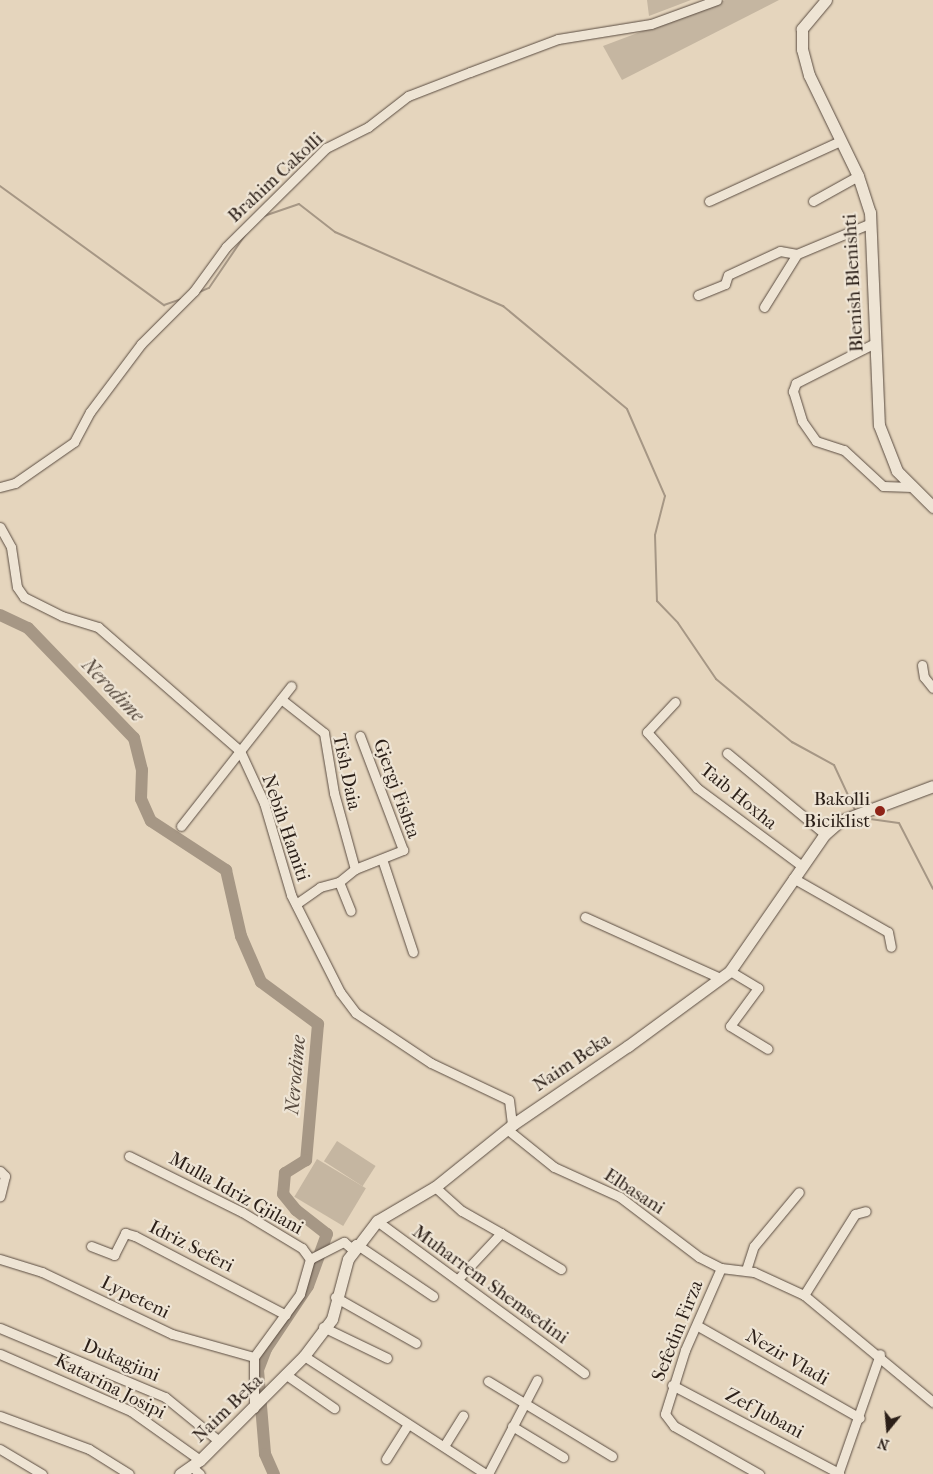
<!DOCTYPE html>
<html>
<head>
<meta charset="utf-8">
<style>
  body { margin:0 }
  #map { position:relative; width:933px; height:1474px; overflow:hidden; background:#e5d5bd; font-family:"IM FELL French Canon",serif }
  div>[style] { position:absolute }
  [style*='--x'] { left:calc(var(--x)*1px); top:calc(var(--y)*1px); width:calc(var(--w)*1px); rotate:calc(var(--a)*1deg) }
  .green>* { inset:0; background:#c5b6a1; transform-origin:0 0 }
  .stream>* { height:2px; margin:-1px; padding:0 1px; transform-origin:1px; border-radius:1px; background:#a69785 }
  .river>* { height:12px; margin:-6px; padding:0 6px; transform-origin:6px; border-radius:6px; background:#a69785 }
  .roads { filter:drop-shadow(0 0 1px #5a4c41) drop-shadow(0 0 1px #5a4c41) }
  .minor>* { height:9px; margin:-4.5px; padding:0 4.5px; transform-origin:4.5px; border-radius:4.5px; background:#eee4d4 }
  .tertiary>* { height:11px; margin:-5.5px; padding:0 5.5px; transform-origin:5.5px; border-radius:5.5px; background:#eee4d4 }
  .dots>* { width:14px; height:14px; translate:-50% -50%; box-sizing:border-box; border:2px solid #eee4d4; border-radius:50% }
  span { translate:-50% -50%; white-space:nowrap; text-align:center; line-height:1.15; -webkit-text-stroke:4.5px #eee4d4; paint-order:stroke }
  .street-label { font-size:19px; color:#2b1f18 }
  .poi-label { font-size:19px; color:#2b1f18 }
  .right { translate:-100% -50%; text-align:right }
  .water-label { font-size:20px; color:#56493e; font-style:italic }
  .north { position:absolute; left:863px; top:1404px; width:50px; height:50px; -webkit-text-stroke:4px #eee4d4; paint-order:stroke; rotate:197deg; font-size:14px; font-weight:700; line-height:20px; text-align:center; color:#2b1f18 }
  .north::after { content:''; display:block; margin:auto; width:18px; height:22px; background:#2b1f18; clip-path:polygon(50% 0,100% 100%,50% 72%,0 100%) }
</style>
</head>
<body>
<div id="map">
  <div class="green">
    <div style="clip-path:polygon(647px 0,691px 0,649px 16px)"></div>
    <div style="clip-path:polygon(725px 0,779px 0,622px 80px,603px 46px)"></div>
    <div style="left:337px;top:1141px;width:46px;height:24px;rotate:33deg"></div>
    <div style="left:317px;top:1159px;width:57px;height:44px;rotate:31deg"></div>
  </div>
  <div class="stream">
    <div style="--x:0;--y:186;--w:203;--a:36"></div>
    <div style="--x:164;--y:305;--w:18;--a:-19"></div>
    <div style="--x:264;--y:216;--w:37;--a:-19"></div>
    <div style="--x:299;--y:204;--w:46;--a:37.9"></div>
    <div style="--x:335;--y:232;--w:184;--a:23.8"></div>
    <div style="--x:503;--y:306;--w:161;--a:39.7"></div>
    <div style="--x:627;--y:409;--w:95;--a:66.4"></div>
    <div style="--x:665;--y:496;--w:40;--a:104.4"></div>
    <div style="--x:655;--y:535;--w:66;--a:88.3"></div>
    <div style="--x:657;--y:601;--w:30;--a:46"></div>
    <div style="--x:678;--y:623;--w:68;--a:55.8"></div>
    <div style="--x:716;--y:679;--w:99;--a:39.7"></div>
    <div style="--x:792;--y:742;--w:48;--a:28.7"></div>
    <div style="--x:834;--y:765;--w:50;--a:65"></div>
    <div style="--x:197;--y:293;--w:13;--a:-23"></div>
    <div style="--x:209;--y:288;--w:68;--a:-55.8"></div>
    <div style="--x:863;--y:818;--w:36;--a:8"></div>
    <div style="--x:899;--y:823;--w:74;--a:62.7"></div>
  </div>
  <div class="river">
    <div style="--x:0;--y:615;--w:31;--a:25"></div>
    <div style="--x:28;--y:628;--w:153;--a:46.1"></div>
    <div style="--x:134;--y:738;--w:33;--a:76"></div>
    <div style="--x:142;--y:770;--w:29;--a:92"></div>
    <div style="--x:141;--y:799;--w:24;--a:66"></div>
    <div style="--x:151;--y:821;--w:90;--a:33.2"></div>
    <div style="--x:226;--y:870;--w:68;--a:77.2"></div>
    <div style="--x:241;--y:936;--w:50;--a:66.5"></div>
    <div style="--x:261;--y:982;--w:71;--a:36.4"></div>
    <div style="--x:318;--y:1024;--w:137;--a:95"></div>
    <div style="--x:306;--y:1160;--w:25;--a:148"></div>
    <div style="--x:285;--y:1173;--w:21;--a:95"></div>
    <div style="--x:283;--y:1194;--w:21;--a:51"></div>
    <div style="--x:296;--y:1210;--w:39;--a:38"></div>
    <div style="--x:327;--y:1234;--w:55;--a:110.1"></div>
    <div style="--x:308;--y:1286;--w:76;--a:123.7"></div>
    <div style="--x:266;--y:1349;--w:22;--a:111"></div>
    <div style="--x:258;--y:1370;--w:84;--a:85.2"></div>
    <div style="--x:265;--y:1454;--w:22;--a:66"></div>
  </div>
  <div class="roads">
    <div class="minor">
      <div style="--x:709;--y:201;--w:144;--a:-24.6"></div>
      <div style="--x:813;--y:201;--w:51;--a:-29.1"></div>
      <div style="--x:698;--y:295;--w:29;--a:-22"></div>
      <div style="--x:725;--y:284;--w:9;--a:-72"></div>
      <div style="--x:728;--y:275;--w:57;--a:-24.8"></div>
      <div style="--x:780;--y:251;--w:17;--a:10"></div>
      <div style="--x:797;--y:254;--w:80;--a:-22.7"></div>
      <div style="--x:764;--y:307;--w:62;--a:-58.1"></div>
      <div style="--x:875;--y:343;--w:89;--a:153.1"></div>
      <div style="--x:796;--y:383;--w:9;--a:111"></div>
      <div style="--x:793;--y:391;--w:31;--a:73"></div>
      <div style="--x:802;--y:421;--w:24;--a:55"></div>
      <div style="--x:816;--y:441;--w:29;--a:18"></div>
      <div style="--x:844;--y:450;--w:53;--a:42.7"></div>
      <div style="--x:883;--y:486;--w:29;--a:2"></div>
      <div style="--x:0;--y:487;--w:16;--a:-15"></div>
      <div style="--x:15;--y:483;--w:72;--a:-34.8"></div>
      <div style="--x:74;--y:442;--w:34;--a:-62"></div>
      <div style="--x:90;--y:412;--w:85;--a:-53.1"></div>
      <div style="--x:141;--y:344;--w:75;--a:-45"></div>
      <div style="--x:194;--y:291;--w:54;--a:-54"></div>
      <div style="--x:226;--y:247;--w:141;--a:-44.7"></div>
      <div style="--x:326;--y:148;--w:47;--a:-26.6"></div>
      <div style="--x:368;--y:127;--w:51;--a:-37.8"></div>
      <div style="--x:408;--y:96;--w:66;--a:-21.2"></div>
      <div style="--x:470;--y:72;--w:94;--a:-20.6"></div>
      <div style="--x:558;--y:39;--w:94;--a:-9.2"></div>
      <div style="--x:651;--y:24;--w:70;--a:-20"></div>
      <div style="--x:0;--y:527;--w:23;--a:61"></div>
      <div style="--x:11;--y:547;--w:40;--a:81.5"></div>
      <div style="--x:17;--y:587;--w:12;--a:55"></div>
      <div style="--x:24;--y:597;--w:42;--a:26.6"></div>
      <div style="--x:62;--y:616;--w:38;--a:17"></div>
      <div style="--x:98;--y:627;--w:189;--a:41.1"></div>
      <div style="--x:240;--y:751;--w:57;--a:65.2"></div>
      <div style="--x:264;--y:803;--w:96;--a:73.6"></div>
      <div style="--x:291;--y:895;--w:109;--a:63.2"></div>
      <div style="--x:340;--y:992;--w:26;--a:53"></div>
      <div style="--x:356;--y:1013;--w:90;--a:33.7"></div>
      <div style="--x:431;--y:1063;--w:86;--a:25.4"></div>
      <div style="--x:509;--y:1100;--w:25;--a:83"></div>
      <div style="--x:922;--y:665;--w:12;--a:81"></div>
      <div style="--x:924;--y:677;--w:14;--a:51"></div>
      <div style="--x:281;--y:699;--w:55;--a:38.3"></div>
      <div style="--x:324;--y:733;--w:61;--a:80.5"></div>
      <div style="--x:334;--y:793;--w:79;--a:74.6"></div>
      <div style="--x:675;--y:702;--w:41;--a:133"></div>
      <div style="--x:647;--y:732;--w:75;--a:48.2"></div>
      <div style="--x:697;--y:788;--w:131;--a:36.6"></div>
      <div style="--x:727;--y:753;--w:127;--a:39.6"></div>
      <div style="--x:181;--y:826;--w:178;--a:-51.8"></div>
      <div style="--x:382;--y:859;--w:98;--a:71.6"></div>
      <div style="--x:793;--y:878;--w:109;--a:29.6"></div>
      <div style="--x:888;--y:932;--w:15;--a:79"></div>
      <div style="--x:339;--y:882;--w:31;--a:68"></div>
      <div style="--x:296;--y:904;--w:29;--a:-35"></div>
      <div style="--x:320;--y:887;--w:20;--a:-15"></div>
      <div style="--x:339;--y:882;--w:21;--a:-39"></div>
      <div style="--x:355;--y:869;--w:52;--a:-21.6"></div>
      <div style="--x:403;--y:850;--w:122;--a:-110.7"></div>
      <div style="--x:585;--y:917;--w:148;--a:24.3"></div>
      <div style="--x:730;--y:971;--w:33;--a:31"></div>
      <div style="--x:758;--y:988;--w:47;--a:126.4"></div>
      <div style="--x:730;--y:1026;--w:44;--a:31.2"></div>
      <div style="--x:508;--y:1130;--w:59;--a:38.8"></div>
      <div style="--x:554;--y:1167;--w:72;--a:24.4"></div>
      <div style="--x:620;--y:1197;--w:99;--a:37.2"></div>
      <div style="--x:699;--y:1257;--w:25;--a:27"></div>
      <div style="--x:721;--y:1268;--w:33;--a:7"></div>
      <div style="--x:754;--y:1272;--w:55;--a:24.7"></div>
      <div style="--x:804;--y:1295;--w:168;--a:39.7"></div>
      <div style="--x:129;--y:1156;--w:126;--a:26.4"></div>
      <div style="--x:242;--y:1212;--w:70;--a:31"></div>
      <div style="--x:302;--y:1248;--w:14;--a:54"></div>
      <div style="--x:310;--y:1259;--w:36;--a:106"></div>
      <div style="--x:300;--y:1294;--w:78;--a:126.1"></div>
      <div style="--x:254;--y:1357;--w:51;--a:90"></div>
      <div style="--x:0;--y:1171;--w:7;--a:45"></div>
      <div style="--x:5;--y:1176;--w:21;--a:104"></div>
      <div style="--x:435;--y:1187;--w:36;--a:42"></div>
      <div style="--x:462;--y:1211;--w:45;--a:29.4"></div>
      <div style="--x:501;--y:1233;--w:63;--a:133.1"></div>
      <div style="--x:377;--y:1221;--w:257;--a:36.3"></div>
      <div style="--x:501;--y:1233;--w:70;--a:31"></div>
      <div style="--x:91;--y:1246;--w:25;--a:21"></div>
      <div style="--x:114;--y:1255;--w:25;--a:-63"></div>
      <div style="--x:125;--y:1233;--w:10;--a:17"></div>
      <div style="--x:135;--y:1236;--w:170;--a:27.6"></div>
      <div style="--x:0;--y:1259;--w:44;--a:17.2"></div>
      <div style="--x:42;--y:1272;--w:144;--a:25.5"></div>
      <div style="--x:172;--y:1334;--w:85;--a:15.7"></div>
      <div style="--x:310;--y:1259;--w:38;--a:-27"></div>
      <div style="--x:344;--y:1242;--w:9;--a:41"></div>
      <div style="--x:351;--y:1248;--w:6;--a:-39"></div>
      <div style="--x:356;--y:1244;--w:93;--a:34"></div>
      <div style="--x:721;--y:1268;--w:90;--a:113.7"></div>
      <div style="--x:685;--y:1350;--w:67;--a:107.4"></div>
      <div style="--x:665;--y:1414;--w:15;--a:53"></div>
      <div style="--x:674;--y:1426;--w:98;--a:29.5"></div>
      <div style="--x:746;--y:1270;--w:25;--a:-72"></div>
      <div style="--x:754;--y:1246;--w:70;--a:-50.2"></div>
      <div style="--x:804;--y:1295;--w:96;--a:-57.8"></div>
      <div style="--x:855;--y:1214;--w:11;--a:-15"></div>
      <div style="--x:335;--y:1297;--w:93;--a:29.6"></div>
      <div style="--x:698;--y:1326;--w:186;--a:29.6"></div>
      <div style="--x:323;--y:1327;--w:71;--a:25.8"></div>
      <div style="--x:0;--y:1328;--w:179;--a:22.7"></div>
      <div style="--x:165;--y:1397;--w:70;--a:39.2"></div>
      <div style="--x:0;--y:1354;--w:143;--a:23.5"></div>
      <div style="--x:131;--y:1411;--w:85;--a:35.4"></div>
      <div style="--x:304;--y:1356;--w:217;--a:33"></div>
      <div style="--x:285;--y:1374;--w:60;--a:34.8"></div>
      <div style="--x:488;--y:1381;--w:145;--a:31.2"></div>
      <div style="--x:672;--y:1385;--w:189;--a:27.8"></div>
      <div style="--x:0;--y:1416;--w:95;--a:20.3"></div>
      <div style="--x:89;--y:1449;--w:47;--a:32"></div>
      <div style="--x:512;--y:1426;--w:60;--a:31.3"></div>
      <div style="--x:444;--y:1446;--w:36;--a:-58"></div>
      <div style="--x:0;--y:1449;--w:49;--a:30.8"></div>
      <div style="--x:386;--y:1459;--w:41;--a:-57.8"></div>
      <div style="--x:191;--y:1466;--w:12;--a:42"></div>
      <div style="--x:488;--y:1474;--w:106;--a:-62.5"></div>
      <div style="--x:838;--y:1474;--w:127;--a:-70.7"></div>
    </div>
    <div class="tertiary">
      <div style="--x:826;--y:0;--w:38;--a:130"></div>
      <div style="--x:802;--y:29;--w:20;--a:90"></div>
      <div style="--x:802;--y:49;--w:27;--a:75"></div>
      <div style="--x:809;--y:75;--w:112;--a:64.1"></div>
      <div style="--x:858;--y:176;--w:38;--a:72"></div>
      <div style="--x:870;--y:212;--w:213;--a:87.6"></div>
      <div style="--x:879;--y:425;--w:49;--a:68.6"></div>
      <div style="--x:897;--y:471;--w:51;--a:45"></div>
      <div style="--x:180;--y:1474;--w:24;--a:-35"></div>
      <div style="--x:200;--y:1460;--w:147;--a:-45"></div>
      <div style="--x:304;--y:1356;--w:46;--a:-52.9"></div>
      <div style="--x:332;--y:1319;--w:62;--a:-75.1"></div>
      <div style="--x:348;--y:1259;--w:48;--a:-52.7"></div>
      <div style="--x:377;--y:1221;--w:67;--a:-30.4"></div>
      <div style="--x:435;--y:1187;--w:99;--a:-38.8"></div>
      <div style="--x:512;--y:1125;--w:140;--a:-34.3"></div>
      <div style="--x:628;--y:1046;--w:127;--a:-36.3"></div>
      <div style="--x:730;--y:971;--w:167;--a:-55.3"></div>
      <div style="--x:825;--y:834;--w:20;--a:-41"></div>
      <div style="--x:840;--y:821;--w:99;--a:-20.6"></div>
    </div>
  </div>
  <div class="dots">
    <div style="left:880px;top:811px;background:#8f2418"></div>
  </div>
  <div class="street-label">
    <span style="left:276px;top:178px;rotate:-43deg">Brahim Cakolli</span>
    <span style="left:854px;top:283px;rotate:-93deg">Blenish Blenishti</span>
    <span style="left:346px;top:772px;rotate:78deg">Tish Daia</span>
    <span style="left:396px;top:789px;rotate:70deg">Gjergj Fishta</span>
    <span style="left:738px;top:797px;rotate:39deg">Taib Hoxha</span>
    <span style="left:285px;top:828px;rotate:71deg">Nebih Hamiti</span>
    <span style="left:572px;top:1063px;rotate:-34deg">Naim Beka</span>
    <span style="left:634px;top:1192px;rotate:33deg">Elbasani</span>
    <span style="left:236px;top:1194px;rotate:29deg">Mulla Idriz Gjilani</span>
    <span style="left:191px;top:1247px;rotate:27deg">Idriz Seferi</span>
    <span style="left:490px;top:1285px;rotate:36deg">Muharrem Shemsedini</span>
    <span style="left:135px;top:1298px;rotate:26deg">Lypeteni</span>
    <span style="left:678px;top:1331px;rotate:-68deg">Sefedin Firza</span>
    <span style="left:787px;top:1358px;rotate:30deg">Nezir Vladi</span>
    <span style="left:121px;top:1361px;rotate:23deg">Dukagjini</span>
    <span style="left:110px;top:1387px;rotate:27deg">Katarina Josipi</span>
    <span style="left:228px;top:1409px;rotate:-44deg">Naim Beka</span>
    <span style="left:764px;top:1414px;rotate:28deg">Zef Jubani</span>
  </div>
  <div class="poi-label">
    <span class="right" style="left:870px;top:811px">Bakolli<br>Biciklist</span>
  </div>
  <div class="water-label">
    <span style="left:113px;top:690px;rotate:46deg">Nerodime</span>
    <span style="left:295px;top:1075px;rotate:-85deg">Nerodime</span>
  </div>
  <div class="north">N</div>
</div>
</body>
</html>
